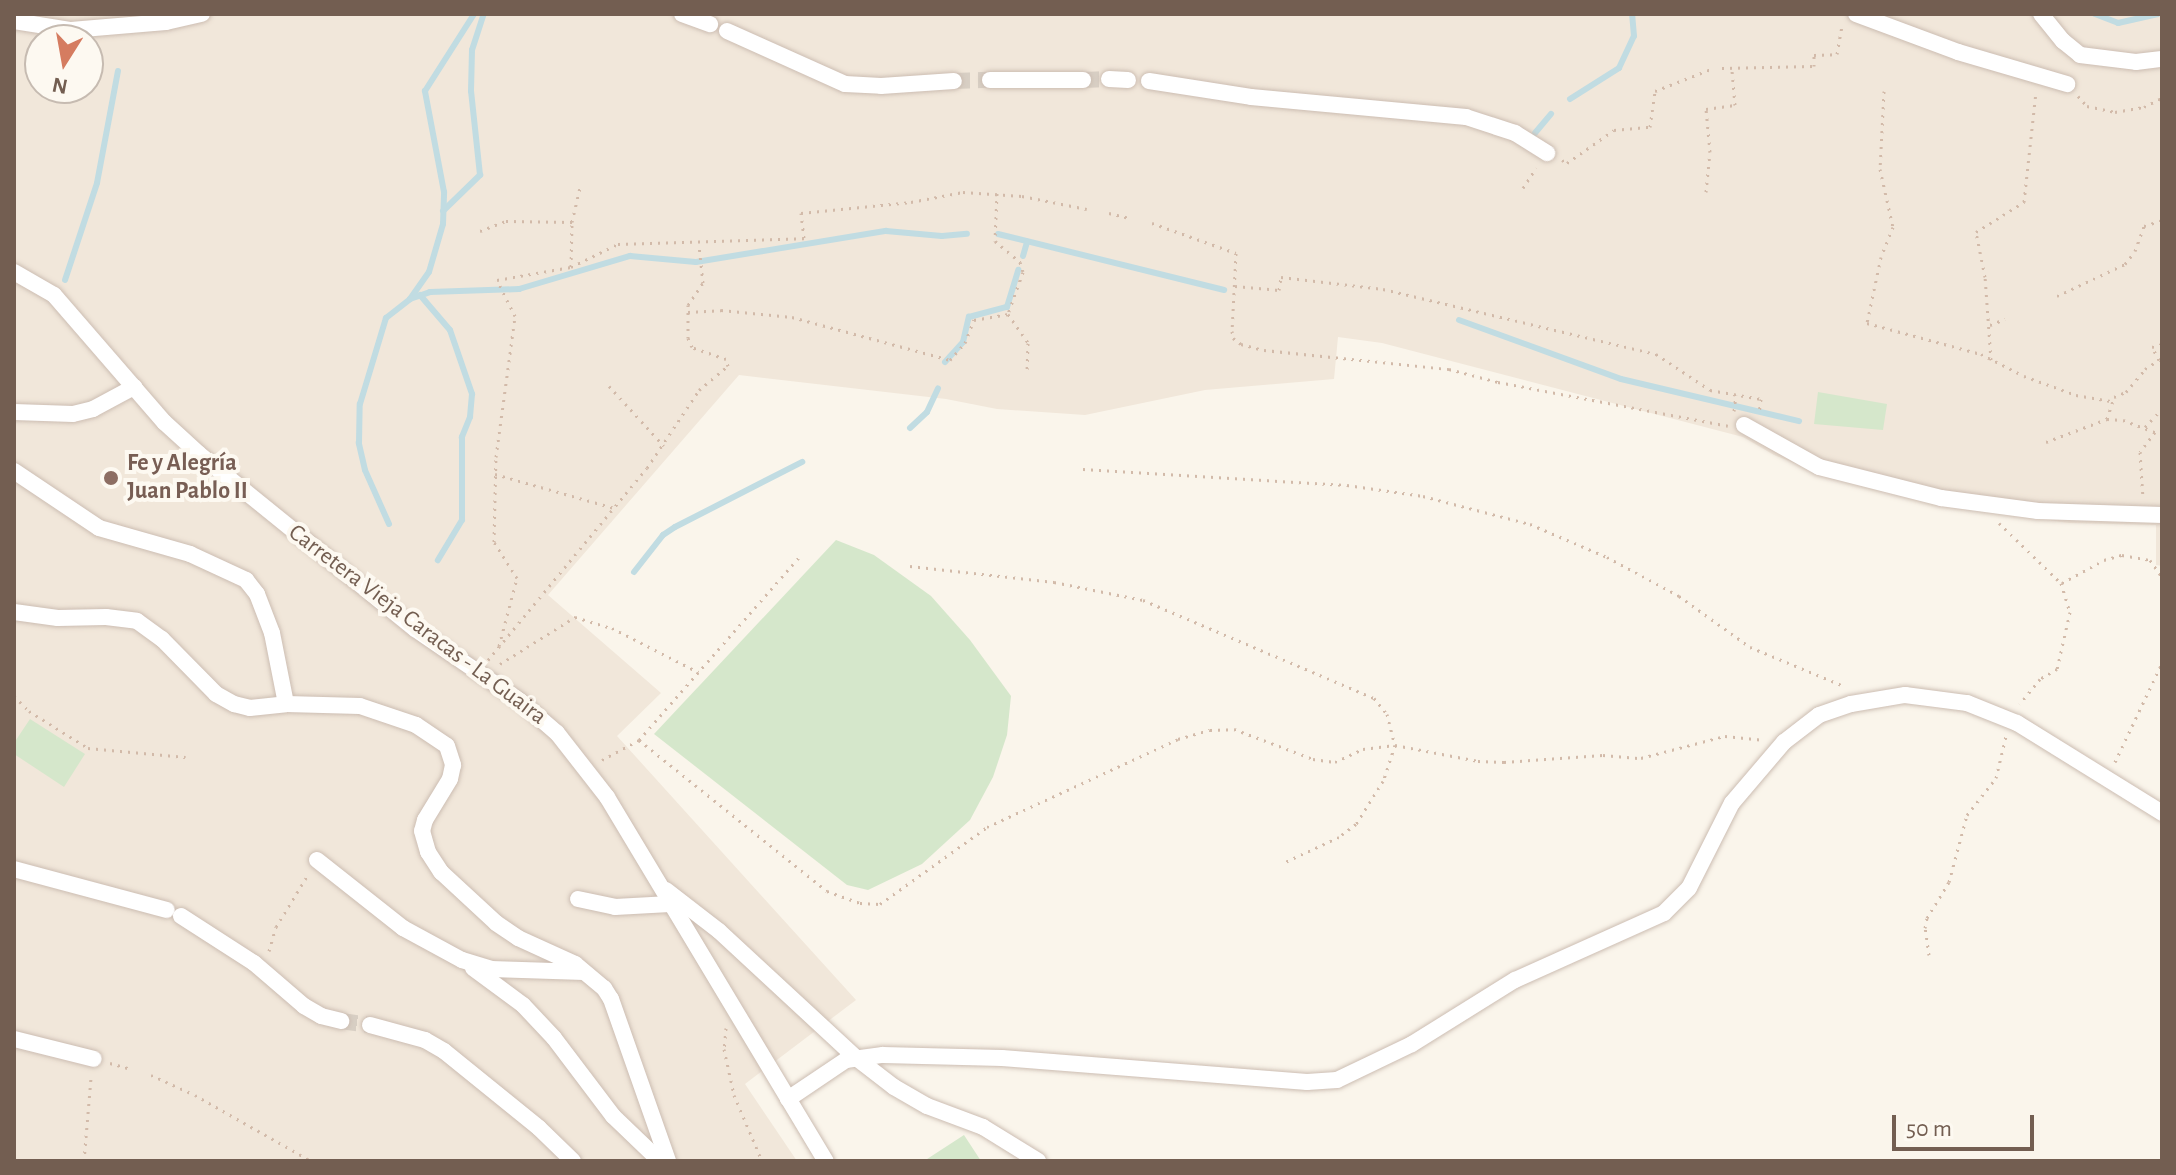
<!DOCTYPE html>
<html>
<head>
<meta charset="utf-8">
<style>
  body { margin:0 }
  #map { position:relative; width:2176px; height:1175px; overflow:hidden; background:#faf5eb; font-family:"Alegreya Sans",sans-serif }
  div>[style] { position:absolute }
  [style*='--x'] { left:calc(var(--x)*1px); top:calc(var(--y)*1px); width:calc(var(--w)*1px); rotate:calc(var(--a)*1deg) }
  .residential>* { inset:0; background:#f1e7da }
  .green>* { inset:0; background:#d5e7cb }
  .stream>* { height:6px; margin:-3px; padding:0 3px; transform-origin:3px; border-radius:3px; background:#c1dce2 }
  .minor-tunnel>* { height:16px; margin-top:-8px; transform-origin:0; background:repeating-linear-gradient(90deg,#d8cfc4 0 16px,transparent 0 24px) }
  .path>* { height:3px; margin-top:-1.5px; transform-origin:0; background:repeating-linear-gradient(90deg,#d2baa9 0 2px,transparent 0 8px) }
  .roads { filter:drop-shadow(0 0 2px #ccbdb2) drop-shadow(0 0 2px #ccbdb2) }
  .minor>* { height:16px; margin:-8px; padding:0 8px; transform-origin:8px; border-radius:8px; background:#fff }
  .dots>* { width:22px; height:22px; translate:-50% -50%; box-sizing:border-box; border:4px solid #fdf9f1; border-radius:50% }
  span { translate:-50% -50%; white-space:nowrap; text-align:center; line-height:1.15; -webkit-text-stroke:8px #fdf9f1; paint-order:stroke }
  .education-label { font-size:24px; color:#785e54; font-weight:700 }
  .left { translate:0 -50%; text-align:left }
  .street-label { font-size:24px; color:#735e51 }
  .frame { position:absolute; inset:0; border:16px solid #735e51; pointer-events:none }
  .north { position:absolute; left:24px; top:24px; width:80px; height:80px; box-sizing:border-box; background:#fdf9f1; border:2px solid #c6bbb1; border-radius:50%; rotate:191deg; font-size:22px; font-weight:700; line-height:32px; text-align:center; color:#735e51 }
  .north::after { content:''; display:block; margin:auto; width:28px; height:36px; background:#d57c60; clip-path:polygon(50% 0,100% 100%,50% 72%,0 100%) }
  .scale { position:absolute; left:1892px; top:1115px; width:142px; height:36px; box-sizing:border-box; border:4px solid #735e51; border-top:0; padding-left:10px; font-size:24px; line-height:28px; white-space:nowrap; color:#735e51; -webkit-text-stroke:6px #fdf9f1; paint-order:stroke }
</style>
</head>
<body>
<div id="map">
  <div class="residential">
    <div style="clip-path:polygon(evenodd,14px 14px,2162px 14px,2162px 566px,2156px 565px,2156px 525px,2069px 523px,1993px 512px,1834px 479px,1774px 455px,1743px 437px,1382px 343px,1338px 337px,1334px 379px,1205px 390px,1085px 415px,997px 409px,946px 399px,739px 375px,548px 595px,661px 693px,617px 736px,856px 1000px,745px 1084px,797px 1161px,14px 1161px,14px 14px,40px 40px,88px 40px,88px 88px,40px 88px,40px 40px)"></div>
  </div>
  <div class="green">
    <div style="clip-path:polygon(1818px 392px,1887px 404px,1883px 430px,1814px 424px)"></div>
    <div style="clip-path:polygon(836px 540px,874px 555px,931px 596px,970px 640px,1011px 696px,1007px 735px,993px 777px,970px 820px,922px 864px,868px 890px,847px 885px,654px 734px)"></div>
    <div style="clip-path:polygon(30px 719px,85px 754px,64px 787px,14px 754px,14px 743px)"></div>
    <div style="clip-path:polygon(964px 1135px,981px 1161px,924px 1161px)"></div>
  </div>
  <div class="stream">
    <div style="--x:2095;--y:14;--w:25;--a:21"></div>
    <div style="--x:2118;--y:23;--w:41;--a:-12.7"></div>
    <div style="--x:1570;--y:99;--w:58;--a:-32.3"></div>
    <div style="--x:1619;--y:68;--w:35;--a:-65"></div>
    <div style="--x:1634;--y:36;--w:22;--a:-95"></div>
    <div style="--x:1535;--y:133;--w:25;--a:-50"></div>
    <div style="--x:443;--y:211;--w:52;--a:-44.2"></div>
    <div style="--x:480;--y:175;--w:84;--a:-96.1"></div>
    <div style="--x:471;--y:91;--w:41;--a:-88.6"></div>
    <div style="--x:472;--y:50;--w:38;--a:-72"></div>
    <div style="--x:998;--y:234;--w:233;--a:13.9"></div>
    <div style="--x:1023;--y:256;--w:15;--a:-74"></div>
    <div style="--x:65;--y:280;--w:102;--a:-71.7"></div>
    <div style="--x:97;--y:183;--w:114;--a:-79.4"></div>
    <div style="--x:420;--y:295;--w:46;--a:49.4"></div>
    <div style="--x:450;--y:330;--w:68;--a:71"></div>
    <div style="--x:472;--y:394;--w:23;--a:95"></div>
    <div style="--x:470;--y:417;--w:22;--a:112"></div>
    <div style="--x:462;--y:437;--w:83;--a:90"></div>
    <div style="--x:462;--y:520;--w:47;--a:121"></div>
    <div style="--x:410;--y:299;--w:33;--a:-55"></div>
    <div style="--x:429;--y:272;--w:50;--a:-73.7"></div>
    <div style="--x:443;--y:224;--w:32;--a:-88"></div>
    <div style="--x:444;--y:192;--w:103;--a:-100.7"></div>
    <div style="--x:425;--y:91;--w:91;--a:-57.5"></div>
    <div style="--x:1459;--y:320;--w:172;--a:20"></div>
    <div style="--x:1621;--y:379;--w:183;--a:13.3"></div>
    <div style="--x:945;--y:362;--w:27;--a:-48"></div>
    <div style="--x:963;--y:342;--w:26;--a:-77"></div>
    <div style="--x:969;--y:317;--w:39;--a:-15"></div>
    <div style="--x:1007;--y:307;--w:39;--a:-73"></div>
    <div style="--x:910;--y:428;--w:23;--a:-43"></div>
    <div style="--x:927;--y:412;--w:26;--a:-65"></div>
    <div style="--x:389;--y:524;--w:59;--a:-114"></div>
    <div style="--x:365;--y:470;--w:28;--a:-103"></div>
    <div style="--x:359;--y:443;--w:39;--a:-89"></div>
    <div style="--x:360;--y:404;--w:90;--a:-73.2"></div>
    <div style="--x:386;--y:318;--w:31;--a:-38"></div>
    <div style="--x:410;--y:299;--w:21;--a:-19"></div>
    <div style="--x:430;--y:292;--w:89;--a:-1.9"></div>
    <div style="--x:519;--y:289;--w:116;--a:-16.6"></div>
    <div style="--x:630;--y:256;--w:66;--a:5.2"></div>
    <div style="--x:696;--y:262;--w:193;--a:-9.3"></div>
    <div style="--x:886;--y:231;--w:56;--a:5.1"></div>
    <div style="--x:942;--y:236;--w:25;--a:-5"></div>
    <div style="--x:634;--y:572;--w:47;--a:-51.9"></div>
    <div style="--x:663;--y:535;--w:14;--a:-34"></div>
    <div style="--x:675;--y:527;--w:143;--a:-27.1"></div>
  </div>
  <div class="minor-tunnel">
    <div style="--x:1083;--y:80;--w:26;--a:-2"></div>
    <div style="--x:954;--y:81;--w:36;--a:-2"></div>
    <div style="--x:341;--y:1021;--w:29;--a:8"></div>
  </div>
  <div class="path">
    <div style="--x:1722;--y:68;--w:92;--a:-1.2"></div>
    <div style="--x:1814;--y:66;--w:11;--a:-90"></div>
    <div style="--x:1814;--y:55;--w:23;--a:-2"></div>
    <div style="--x:1837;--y:54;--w:28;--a:-80"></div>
    <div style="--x:1884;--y:91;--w:78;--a:92.9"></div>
    <div style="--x:1880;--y:169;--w:59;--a:77.4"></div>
    <div style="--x:1893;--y:227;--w:32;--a:112"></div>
    <div style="--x:1881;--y:257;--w:67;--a:102"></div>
    <div style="--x:1867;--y:323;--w:118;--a:15.2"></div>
    <div style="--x:1981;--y:354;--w:48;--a:27.1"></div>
    <div style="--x:2024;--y:376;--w:55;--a:20.1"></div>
    <div style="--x:2076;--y:395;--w:35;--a:10"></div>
    <div style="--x:2078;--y:96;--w:13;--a:48"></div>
    <div style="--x:2087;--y:106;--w:29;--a:12"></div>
    <div style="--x:2115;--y:112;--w:29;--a:-10"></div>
    <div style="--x:2144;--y:107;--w:20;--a:-27"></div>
    <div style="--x:1562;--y:160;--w:6;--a:31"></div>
    <div style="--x:1567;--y:163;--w:57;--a:-35.1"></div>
    <div style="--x:1614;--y:130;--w:36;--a:-5"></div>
    <div style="--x:1650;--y:127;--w:36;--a:-82"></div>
    <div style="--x:1655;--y:91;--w:60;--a:-21.4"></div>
    <div style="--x:1523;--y:188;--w:24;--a:-57"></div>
    <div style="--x:1706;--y:192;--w:40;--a:-84.3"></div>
    <div style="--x:1710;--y:152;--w:43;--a:-95.3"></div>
    <div style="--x:1706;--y:109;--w:29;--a:-8"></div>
    <div style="--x:1735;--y:105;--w:38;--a:-95"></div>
    <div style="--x:997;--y:193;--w:48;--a:92.4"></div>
    <div style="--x:995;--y:241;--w:33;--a:40"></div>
    <div style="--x:1020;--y:262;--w:10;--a:73"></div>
    <div style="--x:1023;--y:272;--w:45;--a:109.7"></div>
    <div style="--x:1008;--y:314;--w:35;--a:55"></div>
    <div style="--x:1028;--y:343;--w:28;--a:92"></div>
    <div style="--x:1109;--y:213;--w:21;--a:14"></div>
    <div style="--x:1152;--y:223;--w:89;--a:19.7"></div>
    <div style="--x:1236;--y:253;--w:78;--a:92.9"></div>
    <div style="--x:1232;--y:331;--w:7;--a:82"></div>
    <div style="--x:1233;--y:338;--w:10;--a:37"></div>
    <div style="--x:1241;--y:344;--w:24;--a:15"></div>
    <div style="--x:1264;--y:350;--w:186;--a:5.9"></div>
    <div style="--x:1449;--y:369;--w:51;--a:14.9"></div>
    <div style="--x:1498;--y:382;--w:234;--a:10.8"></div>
    <div style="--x:480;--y:231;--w:28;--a:-21"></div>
    <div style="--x:506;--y:221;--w:66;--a:0.9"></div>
    <div style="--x:571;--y:267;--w:45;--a:-88.7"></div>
    <div style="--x:572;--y:222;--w:36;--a:-77"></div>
    <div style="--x:1235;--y:286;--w:44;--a:5.2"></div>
    <div style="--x:1279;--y:290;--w:13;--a:-81"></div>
    <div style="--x:1281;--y:277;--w:103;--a:6.7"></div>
    <div style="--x:1383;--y:289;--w:281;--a:13.4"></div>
    <div style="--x:1656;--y:354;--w:65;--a:33.7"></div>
    <div style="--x:1710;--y:390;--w:52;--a:10"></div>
    <div style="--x:1761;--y:399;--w:14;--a:98"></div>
    <div style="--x:2057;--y:296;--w:75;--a:-25.2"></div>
    <div style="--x:2125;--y:264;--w:16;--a:-52"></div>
    <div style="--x:2135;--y:251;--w:27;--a:-70"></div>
    <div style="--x:2144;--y:226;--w:19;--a:-18"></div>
    <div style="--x:688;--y:312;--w:33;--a:-3"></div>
    <div style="--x:721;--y:310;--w:71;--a:5.6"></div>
    <div style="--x:792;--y:317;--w:164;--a:15.2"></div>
    <div style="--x:950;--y:360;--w:23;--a:-49"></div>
    <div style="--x:965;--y:343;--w:25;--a:-69"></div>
    <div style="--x:974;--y:320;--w:35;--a:-10"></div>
    <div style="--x:1990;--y:325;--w:16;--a:-22"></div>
    <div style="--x:1991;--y:360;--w:83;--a:-94.1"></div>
    <div style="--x:1985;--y:277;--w:46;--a:-101.3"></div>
    <div style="--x:1976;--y:232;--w:57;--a:-32"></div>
    <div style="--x:2024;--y:202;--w:111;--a:-83.8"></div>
    <div style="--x:609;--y:386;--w:81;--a:47.5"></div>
    <div style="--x:1734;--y:411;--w:16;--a:-83"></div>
    <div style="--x:2107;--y:419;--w:23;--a:-72"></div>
    <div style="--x:2114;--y:397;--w:13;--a:-23"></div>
    <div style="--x:2126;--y:392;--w:30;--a:-50"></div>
    <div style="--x:2145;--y:369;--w:17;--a:-33"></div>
    <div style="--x:2159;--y:360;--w:15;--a:-118"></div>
    <div style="--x:2152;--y:347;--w:10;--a:-17"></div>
    <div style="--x:2145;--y:427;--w:25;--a:-47"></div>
    <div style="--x:2046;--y:442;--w:65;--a:-20.7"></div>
    <div style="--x:2107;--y:419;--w:16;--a:4"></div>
    <div style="--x:2123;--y:420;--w:34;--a:21"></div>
    <div style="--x:2155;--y:432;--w:25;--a:127"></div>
    <div style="--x:2140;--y:452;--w:46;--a:86.3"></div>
    <div style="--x:1083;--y:469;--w:264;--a:3.5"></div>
    <div style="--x:1347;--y:485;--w:77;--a:8.2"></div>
    <div style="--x:1423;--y:496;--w:111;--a:14.7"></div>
    <div style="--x:1530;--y:524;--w:84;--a:23.2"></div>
    <div style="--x:1607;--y:557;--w:82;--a:28.4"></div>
    <div style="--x:1679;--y:596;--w:87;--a:35.7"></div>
    <div style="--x:1750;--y:647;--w:102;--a:22.5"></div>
    <div style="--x:495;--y:474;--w:124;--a:15.9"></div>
    <div style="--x:1999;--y:523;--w:86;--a:44.1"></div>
    <div style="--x:2061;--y:583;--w:30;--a:73"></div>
    <div style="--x:2070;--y:612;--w:58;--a:102.8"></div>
    <div style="--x:2057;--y:669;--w:20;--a:150"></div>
    <div style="--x:2040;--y:679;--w:32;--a:129"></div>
    <div style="--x:910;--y:566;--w:145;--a:6.3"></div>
    <div style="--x:1054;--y:582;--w:91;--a:11.4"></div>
    <div style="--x:1143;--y:600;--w:251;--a:23"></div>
    <div style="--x:1374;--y:698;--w:21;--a:51"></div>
    <div style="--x:1387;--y:714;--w:32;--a:76"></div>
    <div style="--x:1395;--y:745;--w:38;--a:108"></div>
    <div style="--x:1383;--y:781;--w:51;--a:122.1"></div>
    <div style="--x:1356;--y:824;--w:21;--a:143"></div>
    <div style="--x:1339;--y:837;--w:62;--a:155.1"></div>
    <div style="--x:2062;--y:583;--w:48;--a:-28.7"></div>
    <div style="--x:2104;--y:560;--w:19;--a:-16"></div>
    <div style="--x:2122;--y:555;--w:28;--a:10"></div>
    <div style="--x:2150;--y:560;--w:21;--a:55"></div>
    <div style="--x:499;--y:646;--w:70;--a:-75.2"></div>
    <div style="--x:517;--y:578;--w:43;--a:-122.6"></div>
    <div style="--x:494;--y:542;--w:85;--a:-88.7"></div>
    <div style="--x:496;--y:457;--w:142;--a:-82.3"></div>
    <div style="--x:515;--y:316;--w:40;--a:-116.6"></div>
    <div style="--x:497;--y:280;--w:75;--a:-10"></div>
    <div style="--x:571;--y:267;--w:52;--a:-26.1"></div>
    <div style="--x:618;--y:244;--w:186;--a:-1.8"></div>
    <div style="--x:804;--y:238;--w:25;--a:-97"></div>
    <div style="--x:801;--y:213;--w:111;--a:-5.7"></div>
    <div style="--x:911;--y:202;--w:53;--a:-10.9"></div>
    <div style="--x:963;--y:192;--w:59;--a:3.9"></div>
    <div style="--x:1022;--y:196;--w:66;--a:11.3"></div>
    <div style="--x:488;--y:660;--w:249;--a:-50.4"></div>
    <div style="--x:647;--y:468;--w:94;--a:-56.3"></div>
    <div style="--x:699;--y:390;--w:38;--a:-40"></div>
    <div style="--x:728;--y:366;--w:7;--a:-106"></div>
    <div style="--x:726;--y:359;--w:36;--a:-161"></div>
    <div style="--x:692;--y:347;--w:10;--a:-114"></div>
    <div style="--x:688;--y:338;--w:33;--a:-90"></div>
    <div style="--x:688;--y:305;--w:27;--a:-56"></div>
    <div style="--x:703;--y:283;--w:37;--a:-96"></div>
    <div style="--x:500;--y:664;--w:89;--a:-32.1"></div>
    <div style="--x:575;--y:617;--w:39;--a:17"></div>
    <div style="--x:612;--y:628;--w:97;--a:27.1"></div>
    <div style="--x:14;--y:696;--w:21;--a:45"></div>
    <div style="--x:29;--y:711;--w:70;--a:32.1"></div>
    <div style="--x:88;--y:748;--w:98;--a:5.2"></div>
    <div style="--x:639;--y:740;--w:241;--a:38.8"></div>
    <div style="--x:827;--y:891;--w:35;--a:20"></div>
    <div style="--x:860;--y:903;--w:20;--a:3"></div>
    <div style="--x:880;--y:904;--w:132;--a:-35.7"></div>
    <div style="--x:987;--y:827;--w:210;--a:-24.7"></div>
    <div style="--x:1178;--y:739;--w:33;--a:-16"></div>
    <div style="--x:1210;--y:730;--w:24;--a:-2"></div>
    <div style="--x:1234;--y:729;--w:85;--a:20.8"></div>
    <div style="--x:1313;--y:759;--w:22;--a:8"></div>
    <div style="--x:1335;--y:762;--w:31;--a:-25"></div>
    <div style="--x:1363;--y:749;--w:32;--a:-7"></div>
    <div style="--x:1395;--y:745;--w:85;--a:10.9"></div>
    <div style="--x:1478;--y:761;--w:26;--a:2"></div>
    <div style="--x:1504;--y:762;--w:99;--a:-4"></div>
    <div style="--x:1603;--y:755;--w:38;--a:5"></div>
    <div style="--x:1641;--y:758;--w:87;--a:-14.7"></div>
    <div style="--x:1725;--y:736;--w:40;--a:5.7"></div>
    <div style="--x:602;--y:760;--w:42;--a:-28.4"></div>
    <div style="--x:639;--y:740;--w:244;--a:-48.8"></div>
    <div style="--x:2115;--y:762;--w:110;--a:-64.6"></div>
    <div style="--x:269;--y:951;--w:25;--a:-74"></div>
    <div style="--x:276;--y:927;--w:63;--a:-58.6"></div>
    <div style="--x:1929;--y:955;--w:27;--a:-98"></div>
    <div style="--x:1925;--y:928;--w:10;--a:-79"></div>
    <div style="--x:1927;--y:918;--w:42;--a:-58.6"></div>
    <div style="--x:1949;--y:882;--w:69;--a:-75"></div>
    <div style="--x:1967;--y:815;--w:47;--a:-51.9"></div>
    <div style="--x:1996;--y:778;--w:43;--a:-76.6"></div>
    <div style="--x:726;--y:1028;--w:21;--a:95"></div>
    <div style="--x:724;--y:1049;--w:47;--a:77.7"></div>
    <div style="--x:734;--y:1095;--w:72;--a:67"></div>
    <div style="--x:110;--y:1063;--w:22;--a:16"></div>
    <div style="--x:151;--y:1075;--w:48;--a:24.4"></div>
    <div style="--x:195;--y:1095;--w:133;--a:29.6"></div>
    <div style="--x:84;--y:1161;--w:84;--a:-85.2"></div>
  </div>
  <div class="roads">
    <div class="minor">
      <div style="--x:682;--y:14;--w:30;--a:20"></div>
      <div style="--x:1856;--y:14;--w:109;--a:20.4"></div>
      <div style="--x:1958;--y:52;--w:114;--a:16.4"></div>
      <div style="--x:2041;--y:14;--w:35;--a:51"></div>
      <div style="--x:2063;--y:41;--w:22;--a:39"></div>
      <div style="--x:2080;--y:55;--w:56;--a:7.1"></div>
      <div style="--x:2136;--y:62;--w:26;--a:-7"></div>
      <div style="--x:14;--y:21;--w:58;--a:9"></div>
      <div style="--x:71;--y:30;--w:95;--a:-4.8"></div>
      <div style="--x:166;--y:22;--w:37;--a:-13"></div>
      <div style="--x:727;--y:31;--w:129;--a:24.2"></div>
      <div style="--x:845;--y:84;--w:36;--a:3"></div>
      <div style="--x:881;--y:86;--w:73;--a:-3.9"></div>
      <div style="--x:1109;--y:79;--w:19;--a:3"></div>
      <div style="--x:990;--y:80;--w:93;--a:0"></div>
      <div style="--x:1149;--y:81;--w:103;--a:8.9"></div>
      <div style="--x:1251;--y:97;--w:216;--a:5.3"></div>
      <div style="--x:1466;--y:117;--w:52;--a:18.1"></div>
      <div style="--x:1515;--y:133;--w:38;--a:32"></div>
      <div style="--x:14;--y:272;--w:46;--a:29.9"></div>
      <div style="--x:54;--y:295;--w:168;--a:49.1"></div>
      <div style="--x:164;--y:422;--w:47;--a:42.4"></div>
      <div style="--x:199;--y:454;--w:278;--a:39"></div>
      <div style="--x:415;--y:629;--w:127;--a:34.4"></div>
      <div style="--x:520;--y:701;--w:49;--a:40.9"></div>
      <div style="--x:557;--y:733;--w:81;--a:52"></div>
      <div style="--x:607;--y:797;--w:425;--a:59"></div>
      <div style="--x:14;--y:412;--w:59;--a:1.9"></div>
      <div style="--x:73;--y:414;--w:21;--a:-14"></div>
      <div style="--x:93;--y:409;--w:47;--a:-28.2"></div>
      <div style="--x:1744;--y:425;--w:86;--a:29.2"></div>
      <div style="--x:1819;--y:467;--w:126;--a:14.3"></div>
      <div style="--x:1941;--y:498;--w:98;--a:7.6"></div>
      <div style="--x:2038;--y:511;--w:124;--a:1.8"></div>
      <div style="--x:14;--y:471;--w:102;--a:33.8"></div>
      <div style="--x:99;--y:528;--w:95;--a:15.9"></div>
      <div style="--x:190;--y:554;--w:62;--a:24.9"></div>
      <div style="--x:246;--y:580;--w:18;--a:52"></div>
      <div style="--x:257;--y:594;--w:42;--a:69"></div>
      <div style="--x:272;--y:633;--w:72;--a:78.8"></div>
      <div style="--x:14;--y:612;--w:44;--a:7.8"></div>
      <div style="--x:58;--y:618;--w:48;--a:-1.2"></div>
      <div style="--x:106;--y:617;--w:31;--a:7"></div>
      <div style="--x:137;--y:621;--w:31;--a:36"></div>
      <div style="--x:162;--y:639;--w:77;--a:45.5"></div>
      <div style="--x:216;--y:694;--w:21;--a:29"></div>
      <div style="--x:234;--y:704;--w:16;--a:14"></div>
      <div style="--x:250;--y:708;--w:36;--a:-6"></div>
      <div style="--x:286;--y:704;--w:74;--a:1.5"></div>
      <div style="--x:360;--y:706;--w:59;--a:18.7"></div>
      <div style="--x:416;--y:725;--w:37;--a:34"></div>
      <div style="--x:447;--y:746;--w:20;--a:72"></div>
      <div style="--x:453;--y:765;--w:14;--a:102"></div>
      <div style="--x:450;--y:779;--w:48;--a:121.4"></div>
      <div style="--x:425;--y:820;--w:11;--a:105"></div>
      <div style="--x:422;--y:831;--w:22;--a:74"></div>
      <div style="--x:428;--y:852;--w:24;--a:57"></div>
      <div style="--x:441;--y:872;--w:75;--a:42.8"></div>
      <div style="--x:496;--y:923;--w:27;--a:34"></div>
      <div style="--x:518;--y:938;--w:63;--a:24.5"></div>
      <div style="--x:575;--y:964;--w:38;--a:40"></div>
      <div style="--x:604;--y:988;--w:13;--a:58"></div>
      <div style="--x:611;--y:999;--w:172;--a:70.6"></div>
      <div style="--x:317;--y:860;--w:110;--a:38.3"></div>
      <div style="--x:403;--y:928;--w:67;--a:28.5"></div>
      <div style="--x:462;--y:960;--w:30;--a:17"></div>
      <div style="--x:491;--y:969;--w:93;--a:1.8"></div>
      <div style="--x:14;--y:869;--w:158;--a:15"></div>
      <div style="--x:666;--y:890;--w:67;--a:37.7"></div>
      <div style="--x:719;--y:931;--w:185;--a:42.8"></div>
      <div style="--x:855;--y:1057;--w:49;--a:37.6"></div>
      <div style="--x:894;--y:1087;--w:38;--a:30"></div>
      <div style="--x:927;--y:1106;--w:60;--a:20.6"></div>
      <div style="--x:983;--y:1127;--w:65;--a:31.7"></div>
      <div style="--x:578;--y:899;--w:38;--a:12"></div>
      <div style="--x:615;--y:907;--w:55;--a:-3.1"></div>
      <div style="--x:181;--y:916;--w:87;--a:32.8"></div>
      <div style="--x:254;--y:963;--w:66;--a:40.7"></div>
      <div style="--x:304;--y:1006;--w:20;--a:30"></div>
      <div style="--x:321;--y:1016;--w:21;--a:14"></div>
      <div style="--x:473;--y:968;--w:62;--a:36.5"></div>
      <div style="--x:523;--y:1005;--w:45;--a:46.8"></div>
      <div style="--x:554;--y:1038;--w:98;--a:52.9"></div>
      <div style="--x:613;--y:1116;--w:65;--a:43.8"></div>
      <div style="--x:370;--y:1025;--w:57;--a:15.3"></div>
      <div style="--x:425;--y:1040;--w:22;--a:30"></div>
      <div style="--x:444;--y:1051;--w:122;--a:39"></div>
      <div style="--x:539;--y:1128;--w:47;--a:44.1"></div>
      <div style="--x:14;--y:1039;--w:82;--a:14"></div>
      <div style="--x:788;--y:1099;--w:70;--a:-33.9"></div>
      <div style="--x:846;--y:1060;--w:37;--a:-8"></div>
      <div style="--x:883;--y:1055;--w:119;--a:1.4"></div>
      <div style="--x:1002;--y:1058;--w:306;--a:4.5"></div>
      <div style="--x:1307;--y:1082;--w:30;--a:-4"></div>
      <div style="--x:1337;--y:1080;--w:83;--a:-25.6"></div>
      <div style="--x:1412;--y:1044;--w:121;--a:-31.9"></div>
      <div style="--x:1515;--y:980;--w:163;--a:-24.2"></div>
      <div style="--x:1664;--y:913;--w:35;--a:-45"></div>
      <div style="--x:1689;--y:888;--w:95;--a:-63.2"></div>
      <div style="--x:1732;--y:803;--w:80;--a:-49.6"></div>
      <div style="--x:1784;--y:742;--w:44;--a:-37.6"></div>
      <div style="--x:1819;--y:715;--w:34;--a:-19"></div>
      <div style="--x:1851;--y:704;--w:55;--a:-9.5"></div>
      <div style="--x:1905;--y:695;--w:63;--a:7.4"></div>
      <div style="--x:1967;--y:703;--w:54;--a:21.8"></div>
      <div style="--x:2017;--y:723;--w:171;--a:31.8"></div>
    </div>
  </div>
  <div class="dots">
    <div style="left:111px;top:478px;background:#8d6e63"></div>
  </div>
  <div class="education-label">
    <span class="left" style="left:127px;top:478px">Fe y Alegría<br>Juan Pablo II</span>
  </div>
  <div class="street-label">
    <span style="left:417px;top:625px;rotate:37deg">Carretera Vieja Caracas - La Guaira</span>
  </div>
  <div class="frame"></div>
  <div class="north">N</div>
  <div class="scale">50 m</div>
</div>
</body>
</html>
